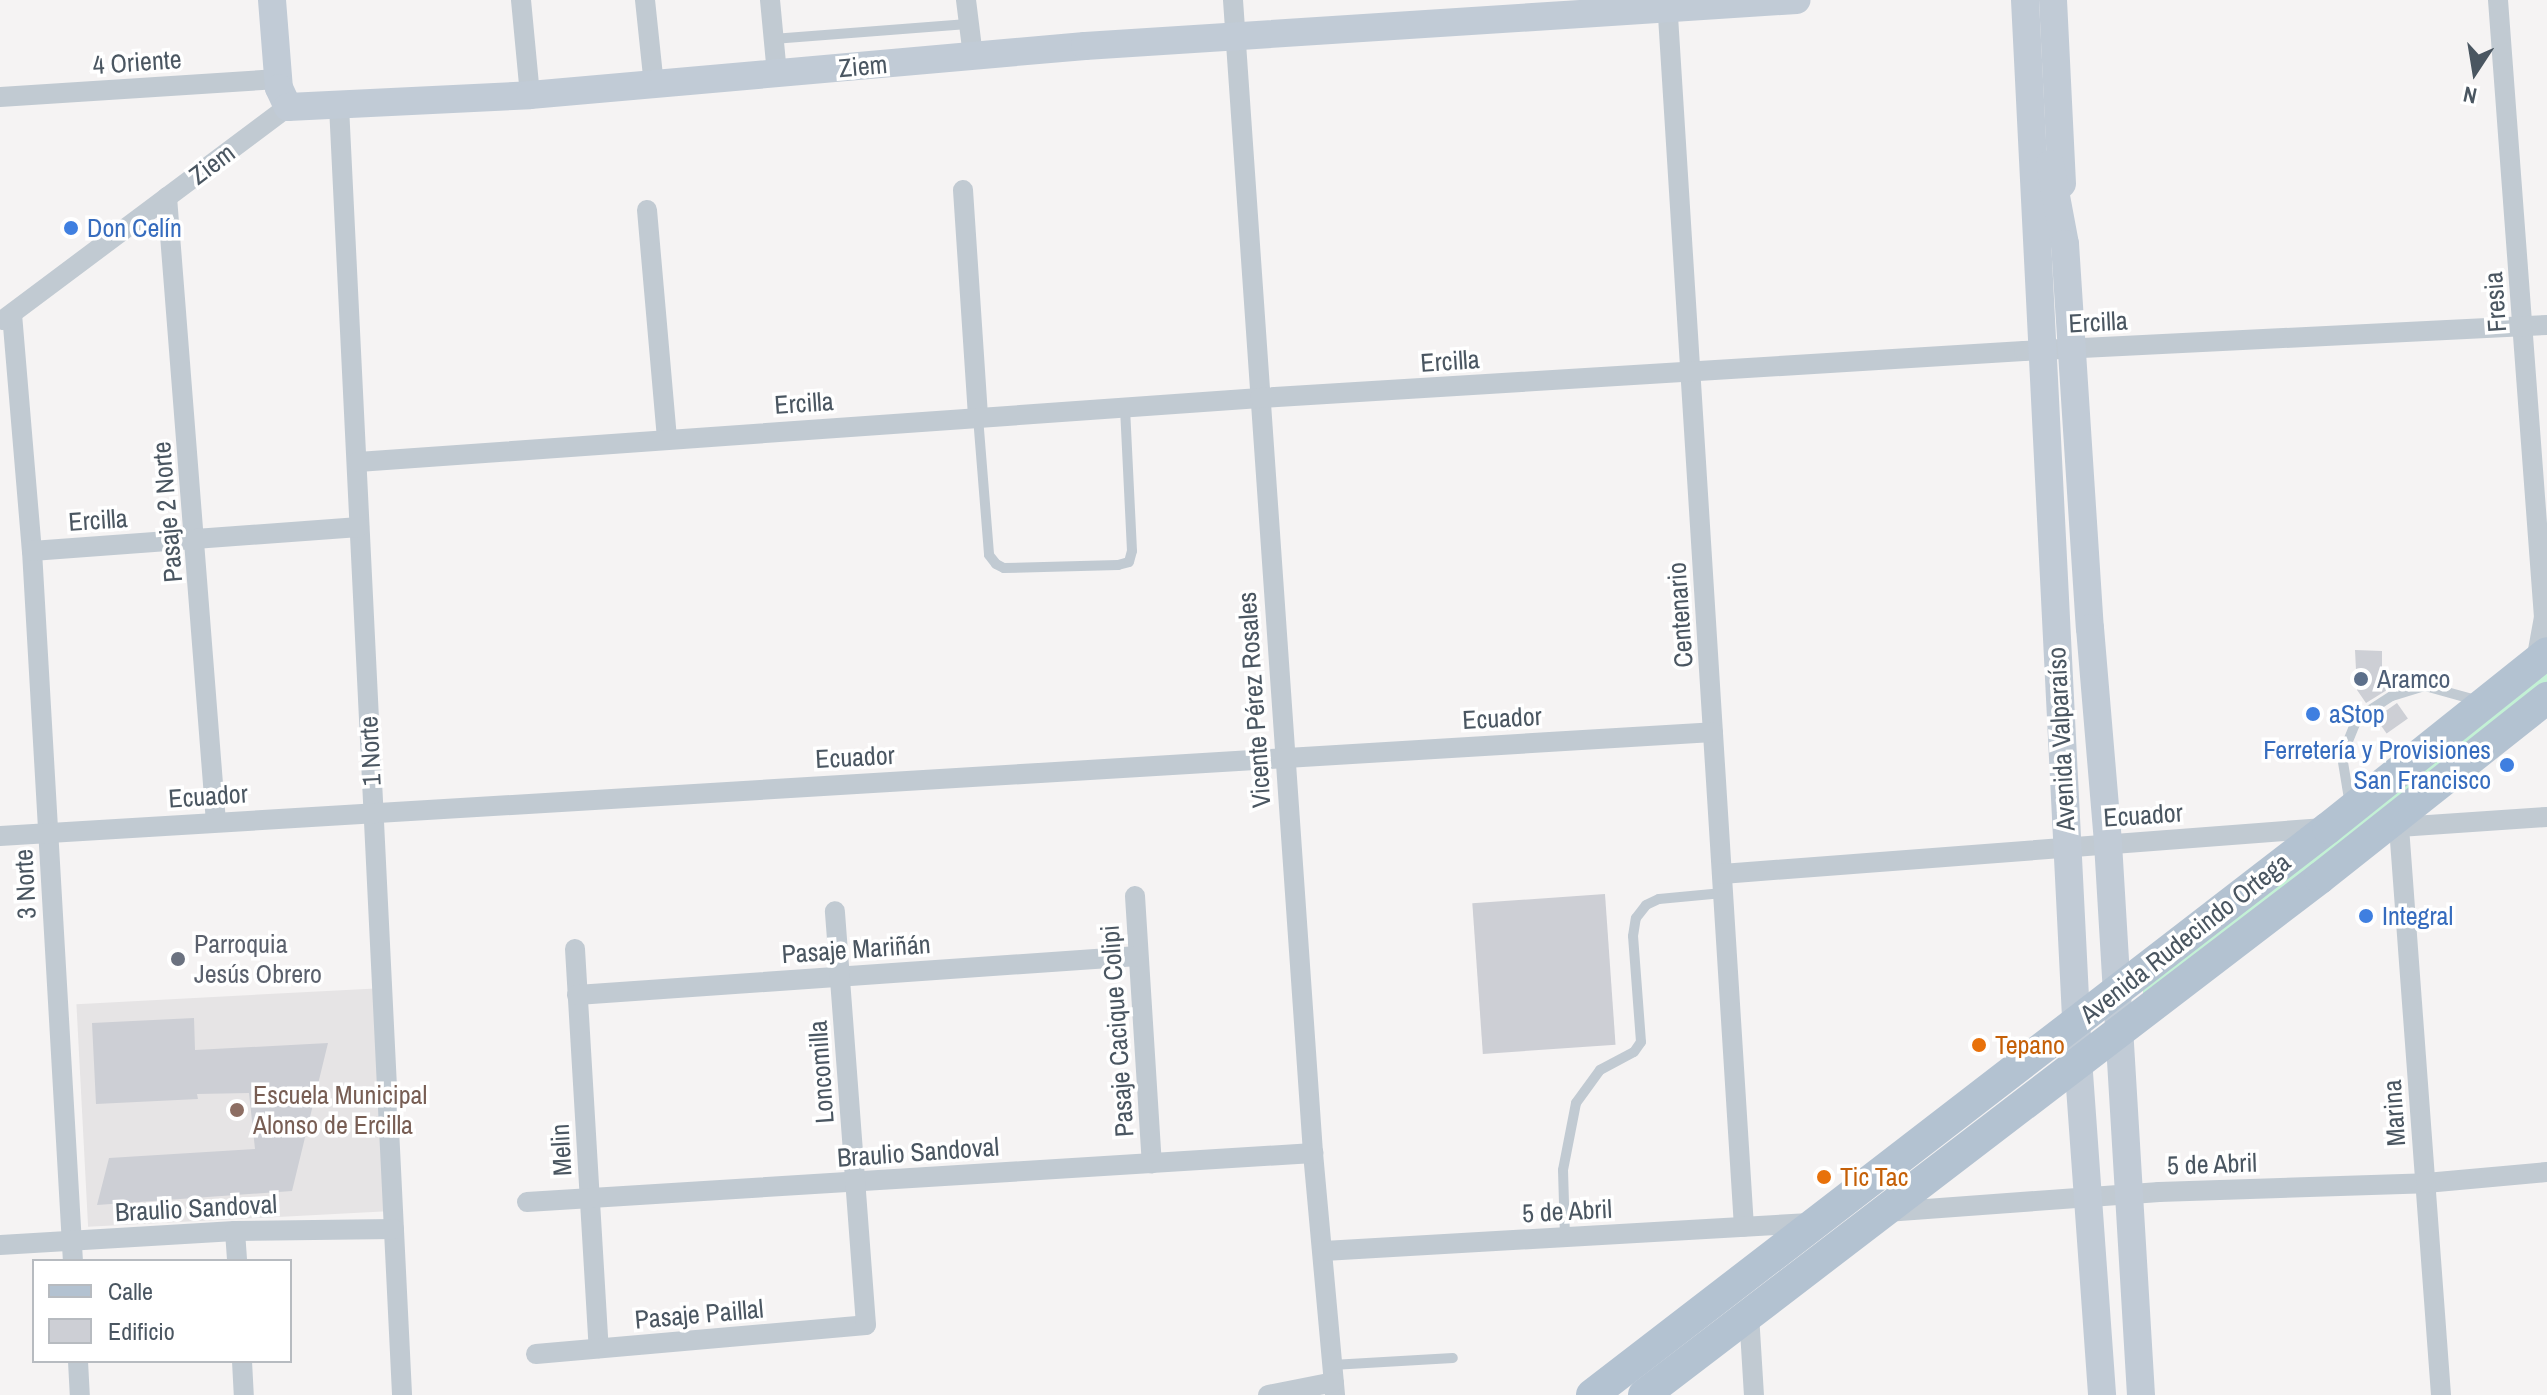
<!DOCTYPE html>
<html>
<head>
<meta charset="utf-8">
<style>
  body { margin:0 }
  #map { position:relative; width:2547px; height:1395px; overflow:hidden; background:#f5f3f3; font-family:"Archivo Narrow",sans-serif }
  div>[style] { position:absolute }
  [style*='--x'] { left:calc(var(--x)*1px); top:calc(var(--y)*1px); width:calc(var(--w)*1px); rotate:calc(var(--a)*1deg) }
  .education>* { inset:0; background:#e6e4e5; transform-origin:0 0 }
  .green>* { inset:0; background:#c3f1d5 }
  .building>* { inset:0; background:#cdcfd5; transform-origin:0 0 }
  .lane>* { height:10px; margin:-5px; padding:0 5px; transform-origin:5px; border-radius:5px; background:#c1cad2 }
  .street>* { height:20px; margin:-10px; padding:0 10px; transform-origin:10px; border-radius:10px; background:#c1cad2 }
  .secondary>* { height:28px; margin:-14px; padding:0 14px; transform-origin:14px; border-radius:14px; background:#c1cbd6 }
  .primary>* { height:32px; margin:-16px; padding:0 16px; transform-origin:16px; border-radius:16px; background:#b3c2d1 }
  .dots>* { width:22px; height:22px; translate:-50% -50%; box-sizing:border-box; border:4px solid #fff; border-radius:50% }
  span { translate:-50% -50%; white-space:nowrap; text-align:center; line-height:1.15; -webkit-text-stroke:7px #fff; paint-order:stroke }
  .street-label { font-size:26px; color:#4a5661 }
  .shop-label { font-size:26px; color:#366cbe }
  .left { translate:0 -50%; text-align:left }
  .right { translate:-100% -50%; text-align:right }
  .service-label { font-size:26px; color:#4e5e75 }
  .worship-label { font-size:26px; color:#5b616d }
  .food-label { font-size:26px; color:#c56008 }
  .education-label { font-size:26px; color:#785e54 }
  .legend { position:absolute; left:32px; top:1259px; width:260px; height:104px; box-sizing:border-box; background:#fff; border:2px solid #b7bbc0; margin:0; padding:10px 14px; list-style:none; font-size:24px; color:#4a5661 }
  .legend li { display:flex; align-items:center; gap:16px; height:40px }
  .legend b { width:40px; border:2px solid #b7bbc0 }
  .north { position:absolute; left:2435px; top:32px; width:80px; height:80px; -webkit-text-stroke:6px #fff; paint-order:stroke; rotate:192deg; font-size:22px; font-weight:700; line-height:32px; text-align:center; color:#4a5661 }
  .north::after { content:''; display:block; margin:auto; width:28px; height:36px; background:#4a5661; clip-path:polygon(50% 0,100% 100%,50% 72%,0 100%) }
</style>
</head>
<body>
<div id="map">
  <div class="education">
    <div style="left:385px;top:988px;width:223px;height:309px;rotate:87deg"></div>
  </div>
  <div class="green">
    <div style="clip-path:polygon(2547px 666px,2547px 683px,2143px 997px,2143px 985px)"></div>
  </div>
  <div class="building">
    <div style="clip-path:polygon(2355px 650px,2382px 651px,2382px 683px,2387px 690px,2366px 703px,2357px 690px)"></div>
    <div style="left:2397px;top:703px;width:19px;height:26px;rotate:55deg"></div>
    <div style="left:1605px;top:894px;width:151px;height:133px;rotate:86deg"></div>
    <div style="clip-path:polygon(194px 1018px,195px 1050px,328px 1043px,292px 1191px,97px 1205px,109px 1158px,255px 1149px,249px 1093px,197px 1094px,198px 1099px,96px 1104px,92px 1023px)"></div>
  </div>
  <div class="lane">
    <div style="--x:773;--y:39;--w:195;--a:-4.4"></div>
    <div style="--x:978;--y:417;--w:138;--a:85.4"></div>
    <div style="--x:989;--y:555;--w:11;--a:52"></div>
    <div style="--x:996;--y:564;--w:9;--a:27"></div>
    <div style="--x:1004;--y:568;--w:114;--a:-1.5"></div>
    <div style="--x:1118;--y:565;--w:11;--a:-15"></div>
    <div style="--x:1129;--y:562;--w:11;--a:-75"></div>
    <div style="--x:1132;--y:551;--w:144;--a:-92.8"></div>
    <div style="--x:2350;--y:805;--w:50;--a:-99.3"></div>
    <div style="--x:2342;--y:756;--w:35;--a:-68"></div>
    <div style="--x:2355;--y:724;--w:17;--a:-45"></div>
    <div style="--x:2367;--y:712;--w:30;--a:-33"></div>
    <div style="--x:2392;--y:696;--w:34;--a:-17"></div>
    <div style="--x:2425;--y:686;--w:53;--a:15.4"></div>
    <div style="--x:1565;--y:1237;--w:67;--a:-91.7"></div>
    <div style="--x:1563;--y:1170;--w:68;--a:-79"></div>
    <div style="--x:1576;--y:1103;--w:41;--a:-54"></div>
    <div style="--x:1600;--y:1070;--w:38;--a:-28"></div>
    <div style="--x:1634;--y:1052;--w:12;--a:-55"></div>
    <div style="--x:1641;--y:1042;--w:106;--a:-94.3"></div>
    <div style="--x:1633;--y:936;--w:18;--a:-81"></div>
    <div style="--x:1636;--y:918;--w:16;--a:-52"></div>
    <div style="--x:1646;--y:905;--w:14;--a:-25"></div>
    <div style="--x:1659;--y:899;--w:64;--a:-5.4"></div>
    <div style="--x:1332;--y:1365;--w:121;--a:-3.3"></div>
  </div>
  <div class="street">
    <div style="--x:521;--y:0;--w:95;--a:84.6"></div>
    <div style="--x:645;--y:0;--w:86;--a:84"></div>
    <div style="--x:770;--y:0;--w:74;--a:84.6"></div>
    <div style="--x:966;--y:0;--w:56;--a:82.9"></div>
    <div style="--x:1233;--y:0;--w:1156;--a:86.03"></div>
    <div style="--x:1313;--y:1153;--w:243;--a:84.8"></div>
    <div style="--x:1667;--y:0;--w:1229;--a:86.41"></div>
    <div style="--x:2498;--y:0;--w:619;--a:85.74"></div>
    <div style="--x:2544;--y:617;--w:45;--a:100.3"></div>
    <div style="--x:0;--y:97;--w:279;--a:-3.7"></div>
    <div style="--x:339;--y:106;--w:1291;--a:87.2"></div>
    <div style="--x:963;--y:190;--w:227;--a:86.2"></div>
    <div style="--x:167;--y:197;--w:627;--a:85.52"></div>
    <div style="--x:647;--y:210;--w:230;--a:85"></div>
    <div style="--x:12;--y:314;--w:238;--a:85.2"></div>
    <div style="--x:32;--y:551;--w:711;--a:86.7"></div>
    <div style="--x:3;--y:320;--w:356;--a:-36.8"></div>
    <div style="--x:358;--y:462;--w:904;--a:-4.06"></div>
    <div style="--x:1260;--y:398;--w:765;--a:-3.52"></div>
    <div style="--x:2024;--y:351;--w:524;--a:-2.85"></div>
    <div style="--x:32;--y:551;--w:328;--a:-4.2"></div>
    <div style="--x:2399;--y:827;--w:570;--a:85.77"></div>
    <div style="--x:2399;--y:827;--w:148;--a:-3.9"></div>
    <div style="--x:0;--y:836;--w:1716;--a:-3.47"></div>
    <div style="--x:1722;--y:874;--w:604;--a:-4.37"></div>
    <div style="--x:1135;--y:896;--w:268;--a:86.4"></div>
    <div style="--x:575;--y:949;--w:400;--a:86.6"></div>
    <div style="--x:577;--y:995;--w:562;--a:-3.98"></div>
    <div style="--x:527;--y:1202;--w:788;--a:-3.57"></div>
    <div style="--x:1886;--y:1212;--w:274;--a:-4.2"></div>
    <div style="--x:2159;--y:1192;--w:267;--a:-1.9"></div>
    <div style="--x:2426;--y:1183;--w:121;--a:-5.2"></div>
    <div style="--x:235;--y:1231;--w:30;--a:86"></div>
    <div style="--x:0;--y:1245;--w:235;--a:-3.4"></div>
    <div style="--x:235;--y:1231;--w:159;--a:-0.7"></div>
    <div style="--x:1324;--y:1251;--w:491;--a:-3.3"></div>
    <div style="--x:1749;--y:1314;--w:81;--a:86.5"></div>
    <div style="--x:536;--y:1354;--w:331;--a:-5"></div>
    <div style="--x:866;--y:1325;--w:415;--a:-94.3"></div>
    <div style="--x:78;--y:1361;--w:34;--a:87"></div>
    <div style="--x:242;--y:1361;--w:34;--a:87"></div>
    <div style="--x:1268;--y:1395;--w:67;--a:-11.1"></div>
  </div>
  <div class="secondary">
    <div style="--x:272;--y:0;--w:88;--a:85.5"></div>
    <div style="--x:279;--y:88;--w:21;--a:65"></div>
    <div style="--x:288;--y:107;--w:242;--a:-2.8"></div>
    <div style="--x:530;--y:95;--w:557;--a:-5.05"></div>
    <div style="--x:1085;--y:46;--w:713;--a:-3.7"></div>
    <div style="--x:2025;--y:0;--w:1060;--a:87.13"></div>
    <div style="--x:2078;--y:1059;--w:337;--a:85.9"></div>
    <div style="--x:2053;--y:0;--w:184;--a:87.2"></div>
    <div style="--x:2050;--y:164;--w:81;--a:79.4"></div>
    <div style="--x:2065;--y:244;--w:385;--a:86.3"></div>
    <div style="--x:2090;--y:628;--w:216;--a:85.2"></div>
    <div style="--x:2108;--y:843;--w:553;--a:86.58"></div>
  </div>
  <div class="primary">
    <div style="--x:1592;--y:1395;--w:929;--a:-37.61"></div>
    <div style="--x:2328;--y:828;--w:280;--a:-38.6"></div>
    <div style="--x:1644;--y:1395;--w:851;--a:-37.41"></div>
    <div style="--x:2320;--y:878;--w:290;--a:-38.4"></div>
  </div>
  <div class="dots">
    <div style="left:71px;top:228px;background:#3f7fe0"></div>
    <div style="left:2361px;top:679px;background:#5c6f8a"></div>
    <div style="left:2313px;top:714px;background:#3f7fe0"></div>
    <div style="left:2507px;top:765px;background:#3f7fe0"></div>
    <div style="left:2366px;top:916px;background:#3f7fe0"></div>
    <div style="left:178px;top:959px;background:#6b7280"></div>
    <div style="left:1979px;top:1045px;background:#e8710a"></div>
    <div style="left:237px;top:1110px;background:#8d6e63"></div>
    <div style="left:1824px;top:1177px;background:#e8710a"></div>
  </div>
  <div class="street-label">
    <span style="left:137px;top:62px;rotate:-4deg">4 Oriente</span>
    <span style="left:863px;top:66px;rotate:-5deg">Ziem</span>
    <span style="left:212px;top:164px;rotate:-37deg">Ziem</span>
    <span style="left:2495px;top:302px;rotate:-94deg">Fresia</span>
    <span style="left:2098px;top:322px;rotate:-3deg">Ercilla</span>
    <span style="left:1450px;top:361px;rotate:-4deg">Ercilla</span>
    <span style="left:804px;top:403px;rotate:-4deg">Ercilla</span>
    <span style="left:167px;top:512px;rotate:-95deg">Pasaje 2 Norte</span>
    <span style="left:98px;top:520px;rotate:-4deg">Ercilla</span>
    <span style="left:1680px;top:615px;rotate:-94deg">Centenario</span>
    <span style="left:1254px;top:700px;rotate:-94deg">Vicente Pérez Rosales</span>
    <span style="left:1502px;top:718px;rotate:-3deg">Ecuador</span>
    <span style="left:2061px;top:739px;rotate:-93deg">Avenida Valparaíso</span>
    <span style="left:370px;top:751px;rotate:-93deg">1 Norte</span>
    <span style="left:855px;top:757px;rotate:-3deg">Ecuador</span>
    <span style="left:208px;top:796px;rotate:-4deg">Ecuador</span>
    <span style="left:2143px;top:815px;rotate:-4deg">Ecuador</span>
    <span style="left:25px;top:884px;rotate:-93deg">3 Norte</span>
    <span style="left:2185px;top:938px;rotate:-38deg">Avenida Rudecindo Ortega</span>
    <span style="left:856px;top:949px;rotate:-4deg">Pasaje Mariñán</span>
    <span style="left:1117px;top:1031px;rotate:-94deg">Pasaje Cacique Colipi</span>
    <span style="left:821px;top:1072px;rotate:-94deg">Loncomilla</span>
    <span style="left:2394px;top:1113px;rotate:-94deg">Marina</span>
    <span style="left:561px;top:1150px;rotate:-93deg">Melin</span>
    <span style="left:918px;top:1152px;rotate:-4deg">Braulio Sandoval</span>
    <span style="left:2212px;top:1164px;rotate:-2deg">5 de Abril</span>
    <span style="left:196px;top:1208px;rotate:-3deg">Braulio Sandoval</span>
    <span style="left:1567px;top:1211px;rotate:-3deg">5 de Abril</span>
    <span style="left:699px;top:1314px;rotate:-5deg">Pasaje Paillal</span>
  </div>
  <div class="shop-label">
    <span class="left" style="left:87px;top:228px">Don Celín</span>
    <span class="left" style="left:2329px;top:714px">aStop</span>
    <span class="right" style="left:2491px;top:765px">Ferretería y Provisiones<br>San Francisco</span>
    <span class="left" style="left:2382px;top:916px">Integral</span>
  </div>
  <div class="service-label">
    <span class="left" style="left:2377px;top:679px">Aramco</span>
  </div>
  <div class="worship-label">
    <span class="left" style="left:194px;top:959px">Parroquia<br>Jesús Obrero</span>
  </div>
  <div class="food-label">
    <span class="left" style="left:1995px;top:1045px">Tepano</span>
    <span class="left" style="left:1840px;top:1177px">Tic Tac</span>
  </div>
  <div class="education-label">
    <span class="left" style="left:253px;top:1110px">Escuela Municipal<br>Alonso de Ercilla</span>
  </div>
  <ul class="legend">
  <li><b style="height:10px;background:#b3c2d1"></b>Calle</li>
  <li><b style="height:22px;background:#cdcfd5"></b>Edificio</li>
  </ul>
  <div class="north">N</div>
</div>
</body>
</html>
